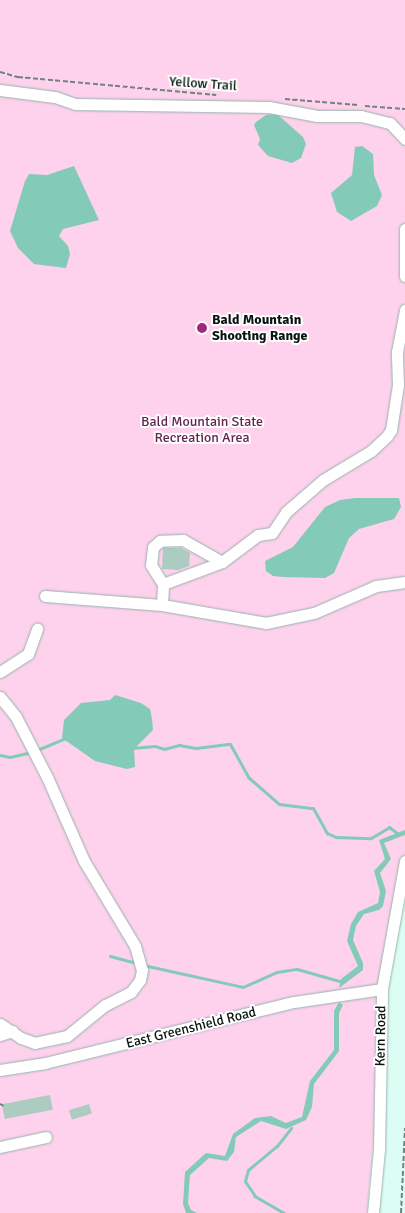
<!DOCTYPE html>
<html>
<head>
<meta charset="utf-8">
<style>
  body { margin:0 }
  #map { position:relative; width:405px; height:1213px; overflow:hidden; background:#dcfdf3; font-family:Signika,sans-serif }
  div>[style] { position:absolute }
  [style*='--x'] { left:calc(var(--x)*1px); top:calc(var(--y)*1px); width:calc(var(--w)*1px); rotate:calc(var(--a)*1deg) }
  .green>* { inset:0; background:#fed1ec }
  .water>* { inset:0; background:#83cbb8 }
  .stream>* { height:3px; margin:-1.5px; padding:0 1.5px; transform-origin:1.5px; border-radius:1.5px; background:#83cbb8 }
  .building>* { inset:0; background:#acccc2; transform-origin:0 0 }
  .path>* { height:2px; margin-top:-1px; transform-origin:0; background:repeating-linear-gradient(90deg,#6f847e 0 5px,transparent 0 7.5px) }
  .roads { filter:drop-shadow(0 0 1px #95b4ab) drop-shadow(0 0 1px #95b4ab) }
  .minor>* { height:11px; margin:-5.5px; padding:0 5.5px; transform-origin:5.5px; border-radius:5.5px; background:#fff }
  .dots>* { width:14px; height:14px; translate:-50% -50%; box-sizing:border-box; border:2px solid #fff; border-radius:50% }
  span { translate:-50% -50%; white-space:nowrap; text-align:center; line-height:1.15; -webkit-text-stroke:4px #fff; paint-order:stroke }
  .street-label { font-size:14px; color:#0a1512 }
  .poi-label { font-size:14px; color:#0a1512; font-weight:700 }
  .left { translate:0 -50%; text-align:left }
  .park-label { font-size:14px; color:#642450 }
</style>
</head>
<body>
<div id="map">
  <div class="green">
    <div style="clip-path:polygon(0 0,405px 0,405px 861px,400px 862px,367px 1213px,0 1213px)"></div>
  </div>
  <div class="water">
    <div style="clip-path:polygon(277px 114px,303px 137px,306px 144px,301px 158px,292px 163px,268px 156px,258px 145px,260px 139px,254px 125px,256px 122px,266px 115px)"></div>
    <div style="clip-path:polygon(362px 146px,373px 154px,374px 175px,382px 195px,377px 206px,351px 221px,337px 212px,331px 193px,352px 175px,355px 147px)"></div>
    <div style="clip-path:polygon(74px 166px,99px 220px,63px 229px,59px 236px,68px 246px,70px 254px,66px 268px,34px 264px,18px 248px,10px 231px,25px 181px,29px 174px,47px 175px)"></div>
    <div style="clip-path:polygon(355px 498px,399px 498px,401px 507px,394px 519px,359px 529px,349px 538px,334px 573px,325px 578px,283px 577px,273px 576px,266px 571px,265px 561px,293px 547px,325px 507px,340px 500px)"></div>
    <div style="clip-path:polygon(115px 695px,141px 703px,150px 709px,152px 719px,153px 730px,134px 749px,135px 767px,127px 769px,95px 761px,62px 738px,64px 720px,81px 703px,110px 700px)"></div>
    <div style="clip-path:polygon(405px 830px,405px 835px,384px 843px,391px 859px,380px 873px,386px 891px,383px 906px,379px 910px,364px 914px,356px 926px,353px 940px,363px 963px,363px 970px,339px 988px,341px 979px,358px 966px,347px 941px,351px 924px,358px 912px,378px 903px,380px 892px,374px 871px,385px 859px,379px 840px)"></div>
    <div style="clip-path:polygon(339px 1002px,343px 1005px,339px 1013px,339px 1051px,314px 1084px,312px 1107px,306px 1120px,286px 1129px,261px 1121px,236px 1137px,234px 1152px,227px 1161px,209px 1158px,190px 1175px,188px 1203px,191px 1210px,197px 1213px,186px 1213px,183px 1204px,185px 1172px,206px 1153px,225px 1156px,233px 1134px,255px 1118px,271px 1116px,286px 1123px,302px 1117px,310px 1081px,334px 1050px,334px 1011px)"></div>
  </div>
  <div class="stream">
    <div style="--x:131;--y:748;--w:24;--a:-5"></div>
    <div style="--x:155;--y:746;--w:9;--a:18"></div>
    <div style="--x:164;--y:749;--w:16;--a:-15"></div>
    <div style="--x:179;--y:745;--w:17;--a:10"></div>
    <div style="--x:196;--y:748;--w:34;--a:-7"></div>
    <div style="--x:230;--y:744;--w:38;--a:61"></div>
    <div style="--x:248;--y:777;--w:41;--a:41.1"></div>
    <div style="--x:279;--y:804;--w:34;--a:7"></div>
    <div style="--x:313;--y:808;--w:29;--a:61"></div>
    <div style="--x:327;--y:833;--w:10;--a:24"></div>
    <div style="--x:336;--y:837;--w:35;--a:2"></div>
    <div style="--x:371;--y:838;--w:21;--a:-31"></div>
    <div style="--x:389;--y:827;--w:10;--a:37"></div>
    <div style="--x:37;--y:750;--w:30;--a:-23"></div>
    <div style="--x:0;--y:755;--w:10;--a:11"></div>
    <div style="--x:10;--y:757;--w:22;--a:-13"></div>
    <div style="--x:110;--y:956;--w:27;--a:15"></div>
    <div style="--x:143;--y:965;--w:102;--a:12.4"></div>
    <div style="--x:243;--y:987;--w:37;--a:-24"></div>
    <div style="--x:277;--y:972;--w:20;--a:-9"></div>
    <div style="--x:297;--y:969;--w:44;--a:15.9"></div>
    <div style="--x:284;--y:1213;--w:34;--a:-150"></div>
    <div style="--x:255;--y:1196;--w:18;--a:-124"></div>
    <div style="--x:245;--y:1181;--w:11;--a:-75"></div>
    <div style="--x:248;--y:1170;--w:38;--a:-40"></div>
    <div style="--x:277;--y:1146;--w:23;--a:-52"></div>
  </div>
  <div class="building">
    <div style="clip-path:polygon(163px 548px,181px 548px,190px 553px,189px 566px,178px 570px,162px 569px)"></div>
    <div style="left:50px;top:1095px;width:15px;height:49px;rotate:79deg"></div>
    <div style="left:89px;top:1104px;width:10px;height:21px;rotate:73deg"></div>
  </div>
  <div class="path">
    <div style="--x:0;--y:72;--w:19;--a:16"></div>
    <div style="--x:18;--y:77;--w:199;--a:5.2"></div>
    <div style="--x:285;--y:99;--w:73;--a:4.7"></div>
    <div style="--x:365;--y:106;--w:40;--a:4.3"></div>
    <div style="--x:0;--y:1104;--w:4;--a:27"></div>
    <div style="--x:401;--y:1213;--w:85;--a:-87.3"></div>
  </div>
  <div class="roads">
    <div class="minor">
      <div style="--x:0;--y:90;--w:55;--a:7.3"></div>
      <div style="--x:55;--y:97;--w:21;--a:19"></div>
      <div style="--x:75;--y:104;--w:194;--a:0.9"></div>
      <div style="--x:269;--y:107;--w:49;--a:10.6"></div>
      <div style="--x:317;--y:116;--w:44;--a:0"></div>
      <div style="--x:361;--y:116;--w:30;--a:14"></div>
      <div style="--x:390;--y:123;--w:22;--a:47"></div>
      <div style="--x:405;--y:229;--w:47;--a:90"></div>
      <div style="--x:222;--y:562;--w:45;--a:-36.9"></div>
      <div style="--x:258;--y:535;--w:14;--a:-8"></div>
      <div style="--x:272;--y:533;--w:25;--a:-56"></div>
      <div style="--x:286;--y:512;--w:49;--a:-40.9"></div>
      <div style="--x:323;--y:480;--w:56;--a:-31.1"></div>
      <div style="--x:371;--y:451;--w:22;--a:-43"></div>
      <div style="--x:387;--y:436;--w:7;--a:-56"></div>
      <div style="--x:391;--y:430;--w:46;--a:-81.2"></div>
      <div style="--x:398;--y:385;--w:33;--a:-92"></div>
      <div style="--x:397;--y:352;--w:43;--a:-79.2"></div>
      <div style="--x:45;--y:596;--w:117;--a:4.4"></div>
      <div style="--x:162;--y:605;--w:106;--a:9.8"></div>
      <div style="--x:266;--y:623;--w:49;--a:-11.8"></div>
      <div style="--x:314;--y:613;--w:68;--a:-23.5"></div>
      <div style="--x:376;--y:586;--w:29;--a:-8"></div>
      <div style="--x:162;--y:605;--w:21;--a:-87"></div>
      <div style="--x:163;--y:584;--w:63;--a:-20.4"></div>
      <div style="--x:222;--y:562;--w:45;--a:-150.6"></div>
      <div style="--x:183;--y:540;--w:23;--a:178"></div>
      <div style="--x:160;--y:541;--w:9;--a:139"></div>
      <div style="--x:153;--y:547;--w:18;--a:96"></div>
      <div style="--x:151;--y:565;--w:22;--a:58"></div>
      <div style="--x:0;--y:672;--w:33;--a:-33"></div>
      <div style="--x:28;--y:654;--w:27;--a:-70"></div>
      <div style="--x:0;--y:697;--w:26;--a:51"></div>
      <div style="--x:16;--y:717;--w:68;--a:62.7"></div>
      <div style="--x:47;--y:777;--w:92;--a:66.2"></div>
      <div style="--x:84;--y:861;--w:99;--a:59"></div>
      <div style="--x:135;--y:946;--w:25;--a:74"></div>
      <div style="--x:142;--y:970;--w:10;--a:101"></div>
      <div style="--x:140;--y:980;--w:15;--a:127"></div>
      <div style="--x:131;--y:992;--w:29;--a:153"></div>
      <div style="--x:105;--y:1005;--w:49;--a:140.8"></div>
      <div style="--x:67;--y:1036;--w:33;--a:168"></div>
      <div style="--x:35;--y:1043;--w:15;--a:-160"></div>
      <div style="--x:21;--y:1038;--w:25;--a:-146"></div>
      <div style="--x:0;--y:1035;--w:13;--a:-18"></div>
      <div style="--x:0;--y:1070;--w:46;--a:-8.8"></div>
      <div style="--x:45;--y:1063;--w:256;--a:-13.8"></div>
      <div style="--x:294;--y:1002;--w:89;--a:-8.4"></div>
      <div style="--x:0;--y:1147;--w:47;--a:-12.3"></div>
      <div style="--x:373;--y:1213;--w:63;--a:-84.6"></div>
      <div style="--x:379;--y:1150;--w:161;--a:-88.9"></div>
      <div style="--x:382;--y:989;--w:130;--a:-79.8"></div>
    </div>
  </div>
  <div class="dots">
    <div style="left:202px;top:328px;background:#a1287f"></div>
  </div>
  <div class="street-label">
    <span style="left:203px;top:84px;rotate:4deg">Yellow Trail</span>
    <span style="left:191px;top:1028px;rotate:-14deg">East Greenshield Road</span>
    <span style="left:381px;top:1036px;rotate:-89deg">Kern Road</span>
  </div>
  <div class="poi-label">
    <span class="left" style="left:212px;top:328px">Bald Mountain<br>Shooting Range</span>
  </div>
  <div class="park-label">
    <span style="left:202px;top:430px">Bald Mountain State<br>Recreation Area</span>
  </div>
</div>
</body>
</html>
